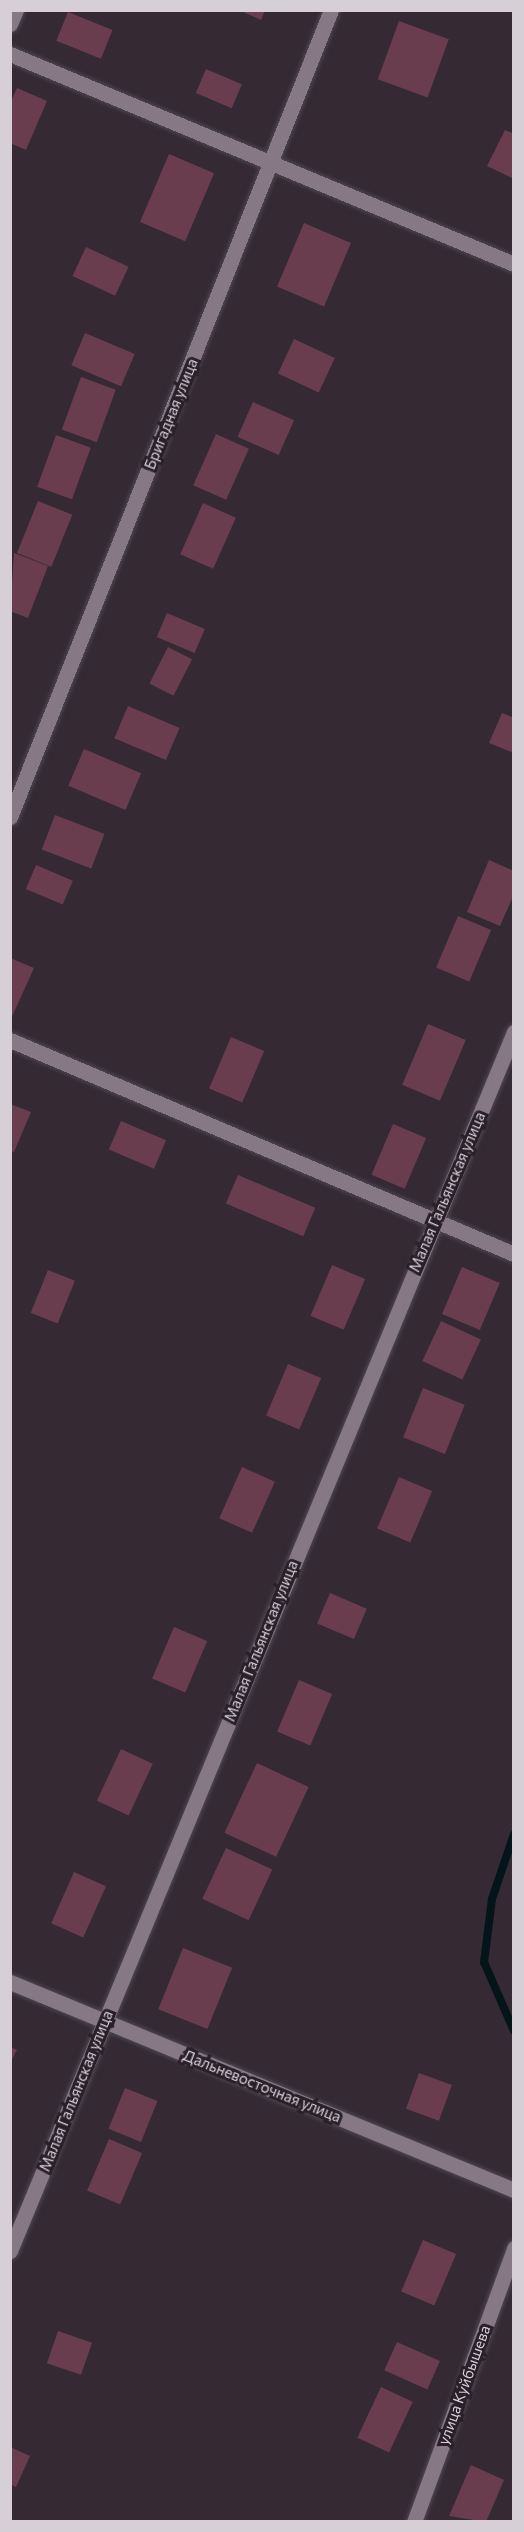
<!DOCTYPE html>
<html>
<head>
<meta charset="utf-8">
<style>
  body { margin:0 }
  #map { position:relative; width:524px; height:2532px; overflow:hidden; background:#352a34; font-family:Commissioner,sans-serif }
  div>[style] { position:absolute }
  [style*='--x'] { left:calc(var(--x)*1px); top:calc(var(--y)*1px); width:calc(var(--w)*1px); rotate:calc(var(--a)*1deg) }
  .stream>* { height:8px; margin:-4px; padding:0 4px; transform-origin:4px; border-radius:4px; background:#031519 }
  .building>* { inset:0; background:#6a3d4e; transform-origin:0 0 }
  .roads { filter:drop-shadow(0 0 2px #504750) drop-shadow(0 0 2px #504750) }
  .minor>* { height:15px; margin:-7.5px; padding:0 7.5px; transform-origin:7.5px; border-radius:7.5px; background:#867985 }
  span { translate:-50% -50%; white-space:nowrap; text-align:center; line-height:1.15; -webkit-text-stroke:6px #2b202a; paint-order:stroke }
  .street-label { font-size:15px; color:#d7cfd6 }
  .frame { position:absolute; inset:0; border:12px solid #d7cfd6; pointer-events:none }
</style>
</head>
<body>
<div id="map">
  <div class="stream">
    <div style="--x:514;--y:1834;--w:69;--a:108.7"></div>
    <div style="--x:492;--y:1899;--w:64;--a:97.2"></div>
    <div style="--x:484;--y:1962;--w:75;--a:66.5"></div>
  </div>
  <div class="building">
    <div style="clip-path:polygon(239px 10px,265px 10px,261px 20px)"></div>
    <div style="left:68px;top:12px;width:48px;height:31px;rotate:22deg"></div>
    <div style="left:399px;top:21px;width:53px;height:62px;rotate:20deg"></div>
    <div style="left:206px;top:69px;width:39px;height:26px;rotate:23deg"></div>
    <div style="clip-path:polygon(17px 88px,47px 101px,26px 150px,10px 143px,10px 103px)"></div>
    <div style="clip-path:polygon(505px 130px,514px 134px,514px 179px,487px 166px)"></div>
    <div style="left:169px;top:154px;width:49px;height:74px;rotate:23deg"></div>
    <div style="left:304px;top:223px;width:51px;height:69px;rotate:23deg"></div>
    <div style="left:86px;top:247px;width:47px;height:32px;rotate:25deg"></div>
    <div style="left:85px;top:333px;width:54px;height:35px;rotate:23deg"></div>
    <div style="left:294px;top:339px;width:45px;height:38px;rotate:25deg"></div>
    <div style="left:81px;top:377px;width:37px;height:56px;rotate:20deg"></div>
    <div style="left:253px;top:402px;width:45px;height:38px;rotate:24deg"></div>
    <div style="left:216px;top:434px;width:36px;height:56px;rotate:24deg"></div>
    <div style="left:56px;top:435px;width:37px;height:55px;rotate:20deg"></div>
    <div style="left:38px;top:501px;width:37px;height:56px;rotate:22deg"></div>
    <div style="left:203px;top:503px;width:36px;height:56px;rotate:24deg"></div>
    <div style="clip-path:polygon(14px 553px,48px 566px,28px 618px,10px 611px)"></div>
    <div style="left:167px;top:613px;width:41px;height:26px;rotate:23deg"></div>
    <div style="left:168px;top:647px;width:27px;height:41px;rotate:27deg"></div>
    <div style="left:128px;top:706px;width:56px;height:35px;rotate:23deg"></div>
    <div style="clip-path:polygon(502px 713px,514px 718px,514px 753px,489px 743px)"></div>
    <div style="left:84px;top:749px;width:62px;height:40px;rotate:23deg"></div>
    <div style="left:55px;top:815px;width:53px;height:37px;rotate:21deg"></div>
    <div style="clip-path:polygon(489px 860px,514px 871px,514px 894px,500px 926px,467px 912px)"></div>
    <div style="left:36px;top:865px;width:40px;height:26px;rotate:23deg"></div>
    <div style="left:458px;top:916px;width:36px;height:56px;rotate:23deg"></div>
    <div style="clip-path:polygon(10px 958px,34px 968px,10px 1021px)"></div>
    <div style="left:428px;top:1024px;width:41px;height:66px;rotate:23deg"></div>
    <div style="left:231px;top:1037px;width:36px;height:56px;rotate:23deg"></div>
    <div style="clip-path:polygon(10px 1104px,31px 1112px,14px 1152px,10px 1151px)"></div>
    <div style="left:121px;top:1121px;width:49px;height:31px;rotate:23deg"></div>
    <div style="left:393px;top:1124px;width:36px;height:55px;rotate:23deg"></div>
    <div style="left:238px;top:1175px;width:84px;height:31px;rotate:23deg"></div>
    <div style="left:332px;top:1265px;width:36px;height:55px;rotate:23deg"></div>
    <div style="left:462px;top:1267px;width:41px;height:51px;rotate:23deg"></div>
    <div style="left:48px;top:1270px;width:29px;height:46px;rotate:22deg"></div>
    <div style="left:441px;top:1321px;width:44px;height:44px;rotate:25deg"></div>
    <div style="left:288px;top:1364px;width:36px;height:56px;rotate:23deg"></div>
    <div style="left:423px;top:1388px;width:45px;height:53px;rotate:22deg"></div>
    <div style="left:242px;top:1467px;width:36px;height:56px;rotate:24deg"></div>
    <div style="left:399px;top:1477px;width:36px;height:56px;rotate:23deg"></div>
    <div style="left:330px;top:1593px;width:40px;height:33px;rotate:23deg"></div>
    <div style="left:174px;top:1627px;width:36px;height:56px;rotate:23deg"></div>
    <div style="left:299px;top:1680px;width:36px;height:56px;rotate:23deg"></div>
    <div style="left:121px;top:1749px;width:35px;height:57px;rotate:25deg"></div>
    <div style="left:257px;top:1763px;width:57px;height:77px;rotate:25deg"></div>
    <div style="left:226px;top:1848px;width:51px;height:56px;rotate:25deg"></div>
    <div style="left:74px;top:1872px;width:35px;height:56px;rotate:24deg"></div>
    <div style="left:183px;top:1948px;width:53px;height:66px;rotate:22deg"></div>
    <div style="clip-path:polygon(10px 2047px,17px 2050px,10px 2063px)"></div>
    <div style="left:419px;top:2073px;width:35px;height:38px;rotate:20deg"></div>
    <div style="left:125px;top:2088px;width:35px;height:44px;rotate:22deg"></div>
    <div style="left:109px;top:2139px;width:36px;height:56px;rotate:23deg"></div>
    <div style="left:423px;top:2240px;width:36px;height:56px;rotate:23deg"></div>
    <div style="left:58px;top:2331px;width:36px;height:34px;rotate:19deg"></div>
    <div style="left:397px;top:2342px;width:47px;height:31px;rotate:24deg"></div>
    <div style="left:381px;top:2387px;width:35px;height:56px;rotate:25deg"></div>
    <div style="clip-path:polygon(10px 2447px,30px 2456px,16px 2487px,10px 2484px)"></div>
    <div style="clip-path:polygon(471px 2465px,504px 2480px,486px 2522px,449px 2516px)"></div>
  </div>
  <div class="roads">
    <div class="minor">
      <div style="--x:10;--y:24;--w:15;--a:-67"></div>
      <div style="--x:10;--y:54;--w:546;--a:22.62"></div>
      <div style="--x:10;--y:817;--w:868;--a:-68.31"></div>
      <div style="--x:10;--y:1040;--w:548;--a:23.01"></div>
      <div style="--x:10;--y:1982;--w:545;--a:22.43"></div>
      <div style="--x:10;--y:2251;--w:1319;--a:-67.54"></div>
      <div style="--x:414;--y:2522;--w:292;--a:-69.9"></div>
    </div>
  </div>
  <div class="street-label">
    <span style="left:171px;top:414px;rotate:-68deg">Бригадная улица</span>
    <span style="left:447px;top:1192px;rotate:-67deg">Малая Гальянская улица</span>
    <span style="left:261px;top:1641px;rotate:-68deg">Малая Гальянская улица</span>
    <span style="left:262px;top:2086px;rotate:22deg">Дальневосточная улица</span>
    <span style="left:76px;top:2091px;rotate:-68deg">Малая Гальянская улица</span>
    <span style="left:464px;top:2385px;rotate:-70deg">улица Куйбышева</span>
  </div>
  <div class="frame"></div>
</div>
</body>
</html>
